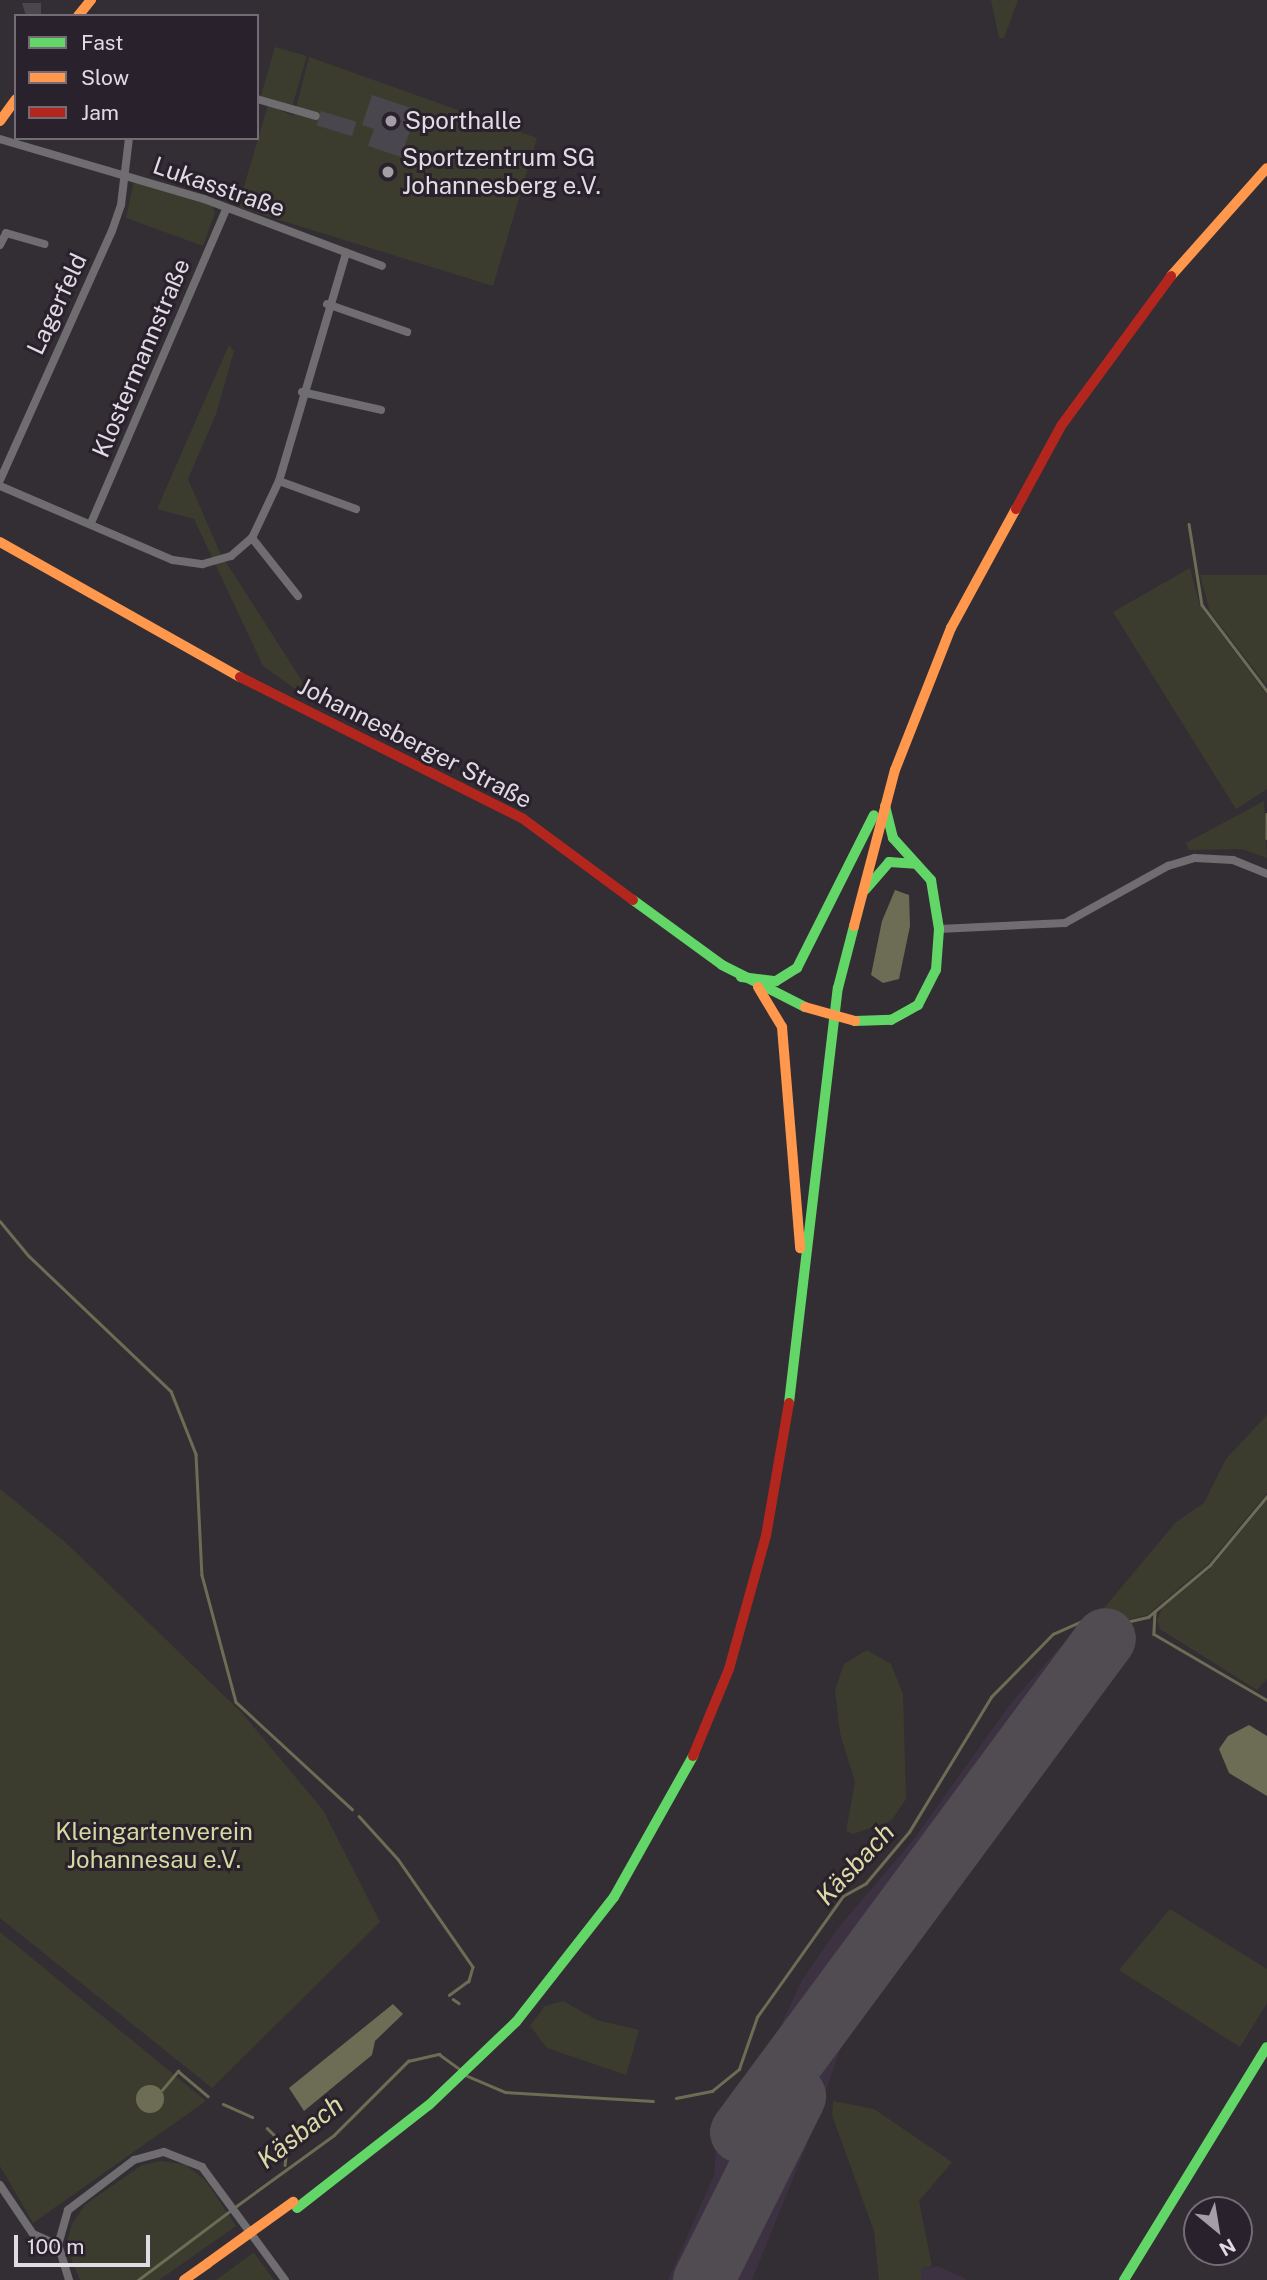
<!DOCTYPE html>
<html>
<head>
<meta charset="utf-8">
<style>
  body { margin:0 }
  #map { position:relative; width:1267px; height:2280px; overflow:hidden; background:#322e34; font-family:"Public Sans",sans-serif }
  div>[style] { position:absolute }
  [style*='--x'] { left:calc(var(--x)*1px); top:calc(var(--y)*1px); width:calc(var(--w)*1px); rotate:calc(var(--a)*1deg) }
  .built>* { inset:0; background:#3c3242 }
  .green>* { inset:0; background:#3c3c2e; transform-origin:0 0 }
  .water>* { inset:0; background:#6c6d54 }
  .round { border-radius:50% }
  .stream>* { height:2.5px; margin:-1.25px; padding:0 1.25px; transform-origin:1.25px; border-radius:1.25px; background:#6c6d54 }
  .runway>* { height:61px; margin:-30.5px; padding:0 30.5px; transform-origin:30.5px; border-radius:30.5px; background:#504c52 }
  .building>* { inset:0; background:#4a464d; transform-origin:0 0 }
  .street>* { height:8px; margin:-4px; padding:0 4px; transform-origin:4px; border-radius:4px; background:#6f6d70 }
  .fast>* { height:10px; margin:-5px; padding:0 5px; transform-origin:5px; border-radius:5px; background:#63d668 }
  .slow>* { height:10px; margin:-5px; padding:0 5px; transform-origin:5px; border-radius:5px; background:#ff974d }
  .jam>* { height:10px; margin:-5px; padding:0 5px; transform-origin:5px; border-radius:5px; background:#b3261e }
  .slow-bridge>* { height:10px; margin:-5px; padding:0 5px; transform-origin:5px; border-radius:5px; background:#ff974d }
  .dots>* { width:19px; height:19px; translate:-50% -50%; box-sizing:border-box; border:4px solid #29222d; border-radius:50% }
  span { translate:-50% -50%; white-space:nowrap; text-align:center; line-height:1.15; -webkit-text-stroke:6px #29222d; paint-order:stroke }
  .poi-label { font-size:24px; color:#e1dce4 }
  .left { translate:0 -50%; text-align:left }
  .street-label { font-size:24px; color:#e1dce4 }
  .park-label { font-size:24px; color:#d6d8a1 }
  .water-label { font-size:26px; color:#dadba4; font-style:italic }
  .legend { position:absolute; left:14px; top:14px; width:245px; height:126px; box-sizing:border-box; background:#29222d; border:2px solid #736c76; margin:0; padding:9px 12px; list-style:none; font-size:21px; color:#e1dce4 }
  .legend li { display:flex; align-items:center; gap:14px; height:35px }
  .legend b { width:35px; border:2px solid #736c76 }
  .north { position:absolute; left:1183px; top:2196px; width:70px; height:70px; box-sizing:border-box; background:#29222d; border:2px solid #736c76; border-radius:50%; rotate:150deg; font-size:19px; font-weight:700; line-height:28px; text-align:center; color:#e1dce4 }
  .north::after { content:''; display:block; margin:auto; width:24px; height:32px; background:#a49fa6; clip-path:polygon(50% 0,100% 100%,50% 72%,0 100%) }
  .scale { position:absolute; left:14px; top:2235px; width:136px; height:32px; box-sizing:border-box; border:4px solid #e1dce4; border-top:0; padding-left:9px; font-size:21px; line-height:24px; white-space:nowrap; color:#e1dce4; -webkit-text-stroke:5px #29222d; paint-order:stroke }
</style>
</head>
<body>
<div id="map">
  <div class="built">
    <div style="clip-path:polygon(1098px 1623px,1123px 1639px,1122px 1651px,853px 2011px,812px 2132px,752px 2280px,668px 2280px,714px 2175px,718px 2122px,762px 2065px,802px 1980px,838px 1928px,914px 1839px,1011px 1703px,1059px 1648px)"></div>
    <div style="clip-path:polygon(938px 2266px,964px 2278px,967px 2280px,921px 2280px,921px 2269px)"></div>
  </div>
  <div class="green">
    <div style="clip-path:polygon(991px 0,1018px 0,1004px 38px,999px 38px)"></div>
    <div style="left:275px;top:47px;width:33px;height:51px;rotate:16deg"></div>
    <div style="clip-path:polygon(309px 57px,537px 138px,493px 286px,238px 207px,268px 105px,294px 116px)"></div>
    <div style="clip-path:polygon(134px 181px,212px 206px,215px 213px,203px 246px,126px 218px)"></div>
    <div style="clip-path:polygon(229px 345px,234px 351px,216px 414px,188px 479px,220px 553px,306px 687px,298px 691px,263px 666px,194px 519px,157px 509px)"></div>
    <div style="clip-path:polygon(1190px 568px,1200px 606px,1267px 695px,1267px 789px,1236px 809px,1113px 612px)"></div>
    <div style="clip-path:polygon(1200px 575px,1267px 575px,1267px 686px,1210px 612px)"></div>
    <div style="clip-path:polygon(1264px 801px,1267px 858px,1242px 849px,1189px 850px,1186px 843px)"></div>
    <div style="clip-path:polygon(1267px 1415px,1267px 1493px,1209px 1563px,1147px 1615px,1126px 1620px,1099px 1614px,1176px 1522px,1204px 1503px,1226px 1459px)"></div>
    <div style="clip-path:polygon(0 1489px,64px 1541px,242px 1713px,323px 1810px,380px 1922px,212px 2088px,0 1918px)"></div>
    <div style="clip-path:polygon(1267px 1500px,1267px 1679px,1257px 1690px,1160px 1629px,1157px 1621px,1162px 1608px,1210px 1569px)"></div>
    <div style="clip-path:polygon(867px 1650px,891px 1664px,903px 1694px,906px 1799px,891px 1821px,853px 1834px,846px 1831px,855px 1782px,840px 1733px,835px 1690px,844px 1664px)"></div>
    <div style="clip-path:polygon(1170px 1909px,1267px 1969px,1267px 2003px,1240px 2047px,1119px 1970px)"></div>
    <div style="clip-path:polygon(0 1932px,206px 2101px,33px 2223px,0 2166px)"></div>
    <div style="clip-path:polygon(563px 2001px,597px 2020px,639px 2030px,626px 2075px,547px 2048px,530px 2026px,545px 2006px)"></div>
    <div style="clip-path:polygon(833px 2101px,874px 2109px,952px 2162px,919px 2201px,932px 2266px,921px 2269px,921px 2280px,879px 2280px,874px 2231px,832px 2115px)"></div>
    <div style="clip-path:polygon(162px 2161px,186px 2165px,206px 2181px,236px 2226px,159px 2280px,80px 2280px,66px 2246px,72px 2224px,86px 2204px,142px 2165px)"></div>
    <div style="clip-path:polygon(254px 2253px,274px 2280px,216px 2280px,253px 2253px)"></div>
  </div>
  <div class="water">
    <div style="clip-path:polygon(895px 890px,909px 895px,910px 926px,899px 979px,883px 983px,871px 975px,882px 921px)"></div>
    <div style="clip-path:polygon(1249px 1725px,1267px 1736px,1267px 1796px,1229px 1773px,1219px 1749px,1228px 1736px)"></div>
    <div style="clip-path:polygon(393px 2004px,403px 2014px,375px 2041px,372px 2055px,304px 2111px,289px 2088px)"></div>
    <div class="round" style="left:136px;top:2085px;width:28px;height:28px"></div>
  </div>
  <div class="stream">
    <div style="--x:1189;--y:524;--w:82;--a:80.9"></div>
    <div style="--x:1202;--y:605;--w:108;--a:52.9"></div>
    <div style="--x:1267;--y:814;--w:24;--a:90"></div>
    <div style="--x:0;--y:1221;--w:45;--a:50.4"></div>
    <div style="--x:29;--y:1256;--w:196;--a:43.6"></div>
    <div style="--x:171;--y:1391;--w:68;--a:68.4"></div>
    <div style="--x:196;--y:1454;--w:121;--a:87.2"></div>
    <div style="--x:202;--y:1575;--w:131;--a:75"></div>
    <div style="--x:236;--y:1702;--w:158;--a:42.7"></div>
    <div style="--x:1155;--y:1612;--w:22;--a:93"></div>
    <div style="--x:1154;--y:1634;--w:131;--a:30.3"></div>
    <div style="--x:1098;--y:1617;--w:28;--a:10"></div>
    <div style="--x:1126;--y:1622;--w:23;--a:-13"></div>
    <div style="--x:1148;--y:1617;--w:81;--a:-40"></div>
    <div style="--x:1210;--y:1565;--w:89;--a:-50.4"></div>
    <div style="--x:359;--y:1816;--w:58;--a:47.8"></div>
    <div style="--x:398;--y:1859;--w:131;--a:55.2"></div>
    <div style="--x:473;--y:1967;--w:15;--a:106"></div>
    <div style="--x:469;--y:1981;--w:24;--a:144"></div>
    <div style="--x:453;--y:1999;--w:7;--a:34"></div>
    <div style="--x:465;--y:2075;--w:43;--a:23"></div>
    <div style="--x:505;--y:2092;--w:148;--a:3.5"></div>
    <div style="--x:162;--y:2090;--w:25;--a:-50"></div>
    <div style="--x:178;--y:2071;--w:39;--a:40"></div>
    <div style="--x:676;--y:2098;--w:37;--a:-11"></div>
    <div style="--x:712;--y:2091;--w:35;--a:-39"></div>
    <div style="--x:739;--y:2069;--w:55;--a:-70.9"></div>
    <div style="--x:757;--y:2017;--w:148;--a:-54.6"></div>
    <div style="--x:843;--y:1896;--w:26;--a:-29"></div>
    <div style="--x:866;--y:1883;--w:67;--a:-49.9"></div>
    <div style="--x:909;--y:1832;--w:158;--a:-58.7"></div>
    <div style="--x:991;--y:1697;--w:88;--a:-45.5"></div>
    <div style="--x:1053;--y:1634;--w:39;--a:-24"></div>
    <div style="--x:223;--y:2104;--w:32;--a:24"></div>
    <div style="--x:267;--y:2128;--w:28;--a:44"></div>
    <div style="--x:287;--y:2147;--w:18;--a:96"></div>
    <div style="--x:235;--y:2207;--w:122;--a:-36"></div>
    <div style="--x:334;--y:2135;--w:105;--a:-45"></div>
    <div style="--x:408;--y:2061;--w:32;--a:-13"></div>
    <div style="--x:439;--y:2054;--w:27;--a:36"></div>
    <div style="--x:138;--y:2280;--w:115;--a:-36.9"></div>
  </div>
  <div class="runway">
    <div style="--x:740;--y:2132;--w:614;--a:-53.54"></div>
    <div style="--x:703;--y:2280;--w:206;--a:-63.4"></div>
  </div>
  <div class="building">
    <div style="clip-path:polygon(22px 3px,41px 3px,41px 16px,26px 16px)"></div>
    <div style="clip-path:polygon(372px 95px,417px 110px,401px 157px,368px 146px,374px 129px,362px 125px)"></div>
    <div style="left:321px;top:111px;width:37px;height:15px;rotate:17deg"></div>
  </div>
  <div class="street">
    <div style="--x:257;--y:99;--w:61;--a:16.1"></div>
    <div style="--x:0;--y:139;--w:213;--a:16.4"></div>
    <div style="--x:204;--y:199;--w:190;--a:20.6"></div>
    <div style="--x:0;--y:245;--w:13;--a:-63"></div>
    <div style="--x:6;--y:233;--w:40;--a:16"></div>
    <div style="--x:327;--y:304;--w:85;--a:19.3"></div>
    <div style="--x:302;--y:392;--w:81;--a:12.8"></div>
    <div style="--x:0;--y:480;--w:273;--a:-65.8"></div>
    <div style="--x:112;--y:231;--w:28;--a:-71"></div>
    <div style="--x:121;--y:205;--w:67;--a:-83.2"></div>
    <div style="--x:279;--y:481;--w:82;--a:20"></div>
    <div style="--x:0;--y:486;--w:188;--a:23.2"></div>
    <div style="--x:173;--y:560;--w:30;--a:8"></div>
    <div style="--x:203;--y:564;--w:29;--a:-16"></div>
    <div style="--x:231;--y:556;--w:28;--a:-41"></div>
    <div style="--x:252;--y:538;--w:63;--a:-64.7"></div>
    <div style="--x:279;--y:481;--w:238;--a:-73.6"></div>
    <div style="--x:91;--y:523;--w:342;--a:-66.7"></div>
    <div style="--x:252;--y:538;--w:74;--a:51.6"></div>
    <div style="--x:939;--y:929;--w:126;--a:-2.7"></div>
    <div style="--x:1065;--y:923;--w:118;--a:-29"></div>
    <div style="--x:1168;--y:866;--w:28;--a:-17"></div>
    <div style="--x:1195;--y:858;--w:38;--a:3"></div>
    <div style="--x:1233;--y:860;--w:37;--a:22"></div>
    <div style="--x:0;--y:2185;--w:59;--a:56"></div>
    <div style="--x:33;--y:2234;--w:27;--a:24"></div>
    <div style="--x:69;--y:2280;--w:37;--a:-107"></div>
    <div style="--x:58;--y:2245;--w:36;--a:-74"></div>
    <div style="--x:68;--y:2210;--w:83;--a:-37.1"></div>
    <div style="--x:134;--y:2160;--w:31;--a:-15"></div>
    <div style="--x:164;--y:2152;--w:41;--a:21.5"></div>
    <div style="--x:202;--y:2167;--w:140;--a:53.7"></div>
  </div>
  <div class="fast">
    <div style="--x:885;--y:806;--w:33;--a:76"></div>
    <div style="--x:893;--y:838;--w:57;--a:47.9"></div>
    <div style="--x:931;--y:880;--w:50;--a:80.7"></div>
    <div style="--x:865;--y:890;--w:37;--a:-49"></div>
    <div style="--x:889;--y:862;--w:27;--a:4"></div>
    <div style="--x:633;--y:900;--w:110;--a:36.1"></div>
    <div style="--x:722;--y:965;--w:93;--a:26.8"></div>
    <div style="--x:741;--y:977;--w:35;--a:7"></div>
    <div style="--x:776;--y:981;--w:25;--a:-32"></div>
    <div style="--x:797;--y:968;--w:171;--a:-63.3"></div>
    <div style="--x:855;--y:1021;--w:36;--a:-2"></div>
    <div style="--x:891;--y:1020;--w:31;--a:-29"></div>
    <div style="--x:918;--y:1005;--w:39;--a:-63"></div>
    <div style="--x:936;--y:970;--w:41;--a:-85.8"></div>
    <div style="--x:789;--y:1403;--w:418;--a:-83.3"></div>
    <div style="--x:838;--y:988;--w:64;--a:-75.5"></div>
    <div style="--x:297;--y:2208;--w:167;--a:-38"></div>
    <div style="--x:429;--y:2105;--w:120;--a:-43.7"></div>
    <div style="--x:516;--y:2022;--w:159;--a:-51.9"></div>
    <div style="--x:614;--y:1897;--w:162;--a:-60.7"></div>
    <div style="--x:1124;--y:2280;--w:273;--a:-58.5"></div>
  </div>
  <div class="slow">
    <div style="--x:78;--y:16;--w:21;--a:-51"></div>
    <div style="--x:0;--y:121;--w:27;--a:-54"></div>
    <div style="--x:1171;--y:276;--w:144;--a:-48.4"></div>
    <div style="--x:0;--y:542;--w:275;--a:29.4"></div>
    <div style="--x:854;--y:926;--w:161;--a:-75.3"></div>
    <div style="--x:895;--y:770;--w:153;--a:-68.5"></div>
    <div style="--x:951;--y:628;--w:136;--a:-61.4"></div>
    <div style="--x:758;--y:987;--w:47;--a:59"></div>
    <div style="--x:782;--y:1027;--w:222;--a:85.3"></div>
    <div style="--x:184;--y:2280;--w:29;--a:-35"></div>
  </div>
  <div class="jam">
    <div style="--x:1016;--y:509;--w:94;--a:-61.5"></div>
    <div style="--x:1061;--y:426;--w:186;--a:-53.7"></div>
    <div style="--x:240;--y:677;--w:315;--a:26.6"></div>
    <div style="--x:522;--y:818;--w:138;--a:36.5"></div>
    <div style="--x:693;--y:1756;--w:94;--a:-67.5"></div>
    <div style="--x:729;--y:1669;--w:138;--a:-74.5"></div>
    <div style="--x:766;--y:1536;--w:135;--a:-80.2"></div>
  </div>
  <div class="slow-bridge">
    <div style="--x:805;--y:1007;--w:52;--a:15.6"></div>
    <div style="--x:208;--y:2263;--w:105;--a:-35.7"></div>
  </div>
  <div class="dots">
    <div style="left:391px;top:121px;background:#a49fa6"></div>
    <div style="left:388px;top:172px;background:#a49fa6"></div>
  </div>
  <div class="poi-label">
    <span class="left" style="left:405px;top:121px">Sporthalle</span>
    <span class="left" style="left:402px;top:172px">Sportzentrum SG<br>Johannesberg e.V.</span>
  </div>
  <div class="street-label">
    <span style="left:219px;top:187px;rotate:19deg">Lukasstraße</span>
    <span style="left:57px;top:304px;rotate:-65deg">Lagerfeld</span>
    <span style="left:141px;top:358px;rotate:-67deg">Klostermannstraße</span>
    <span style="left:415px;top:743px;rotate:27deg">Johannesberger Straße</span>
  </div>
  <div class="park-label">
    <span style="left:154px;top:1846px">Kleingartenverein<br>Johannesau e.V.</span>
  </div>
  <div class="water-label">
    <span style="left:855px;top:1864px;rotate:-47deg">Käsbach</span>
    <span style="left:300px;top:2132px;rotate:-38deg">Käsbach</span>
  </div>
  <ul class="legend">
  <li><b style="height:9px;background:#63d668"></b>Fast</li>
  <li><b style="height:9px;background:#ff974d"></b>Slow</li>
  <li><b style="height:9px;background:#b3261e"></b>Jam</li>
  </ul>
  <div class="north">N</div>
  <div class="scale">100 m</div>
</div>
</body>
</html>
